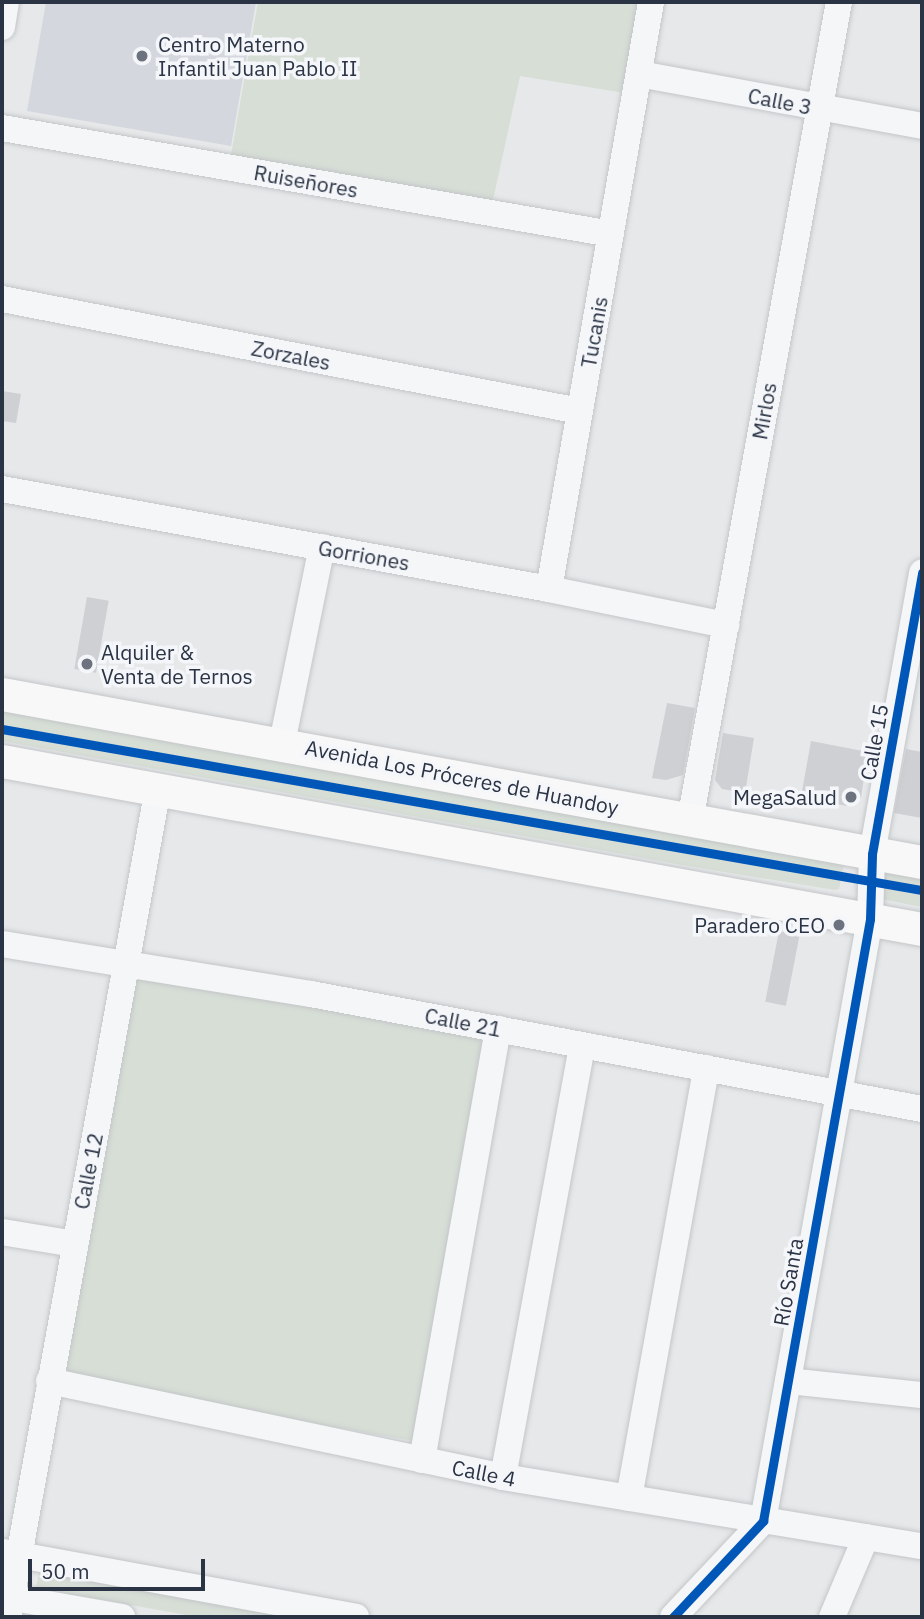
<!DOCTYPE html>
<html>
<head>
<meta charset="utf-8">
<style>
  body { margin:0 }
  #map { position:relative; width:924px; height:1619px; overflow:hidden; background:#e6e8ea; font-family:"IBM Plex Sans",sans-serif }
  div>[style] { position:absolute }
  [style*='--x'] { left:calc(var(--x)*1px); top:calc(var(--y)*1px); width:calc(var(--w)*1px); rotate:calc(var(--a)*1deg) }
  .built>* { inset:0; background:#d4d7dd }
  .green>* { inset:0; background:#d6ded6; transform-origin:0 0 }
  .building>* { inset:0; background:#ced0d3; transform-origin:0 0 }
  .roads { filter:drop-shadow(0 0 2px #c4c6c8) drop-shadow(0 0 2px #c4c6c8) }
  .minor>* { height:26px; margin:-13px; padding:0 13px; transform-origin:13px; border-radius:13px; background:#f5f6f7 }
  .major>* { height:33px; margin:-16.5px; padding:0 16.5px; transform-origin:16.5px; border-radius:16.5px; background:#f8f8f8 }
  .cycleway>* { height:9px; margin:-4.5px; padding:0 4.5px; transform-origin:4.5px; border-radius:4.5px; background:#0057b8 }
  .dots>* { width:19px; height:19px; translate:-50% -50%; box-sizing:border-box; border:4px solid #f4f6f9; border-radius:50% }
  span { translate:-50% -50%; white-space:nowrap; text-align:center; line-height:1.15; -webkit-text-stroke:7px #f4f6f9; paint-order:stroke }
  .poi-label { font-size:21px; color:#2b3445 }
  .left { translate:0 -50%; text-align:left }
  .right { translate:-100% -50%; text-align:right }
  .street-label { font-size:21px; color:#2b3445 }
  .frame { position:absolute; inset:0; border:4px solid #2b3445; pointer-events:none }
  .scale { position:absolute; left:28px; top:1559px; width:177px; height:32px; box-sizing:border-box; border:4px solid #2b3445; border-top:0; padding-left:9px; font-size:21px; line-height:24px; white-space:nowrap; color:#2b3445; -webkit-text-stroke:5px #f4f6f9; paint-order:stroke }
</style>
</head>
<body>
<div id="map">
  <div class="built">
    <div style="clip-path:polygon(46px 2px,256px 2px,231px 146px,27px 111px)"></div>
  </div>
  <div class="green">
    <div style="clip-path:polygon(258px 2px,640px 2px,625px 93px,520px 76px,493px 200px,231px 155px)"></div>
    <div style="clip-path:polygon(2px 703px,846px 853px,839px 889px,835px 890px,676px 864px,2px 741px)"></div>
    <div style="clip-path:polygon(886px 867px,922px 868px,922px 907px,881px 899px)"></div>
    <div style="left:133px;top:972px;width:364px;height:413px;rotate:10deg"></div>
    <div style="clip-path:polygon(40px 1567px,323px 1617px,198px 1617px,36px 1588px)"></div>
  </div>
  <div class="building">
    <div style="clip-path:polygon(2px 391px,21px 394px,16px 423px,2px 421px)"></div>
    <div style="left:87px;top:597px;width:22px;height:73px;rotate:10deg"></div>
    <div style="clip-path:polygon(667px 703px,695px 708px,683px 775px,666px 780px,652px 778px)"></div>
    <div style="clip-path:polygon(723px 733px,754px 738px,745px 793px,722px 789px,715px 780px)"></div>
    <div style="clip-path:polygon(811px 741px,868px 752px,861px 798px,847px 806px,801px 797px)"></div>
    <div style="clip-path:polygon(906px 749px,922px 752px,922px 818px,894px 813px)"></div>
    <div style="left:779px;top:931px;width:21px;height:72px;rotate:11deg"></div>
  </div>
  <div class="roads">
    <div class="minor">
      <div style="--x:2;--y:27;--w:25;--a:-81"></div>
      <div style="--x:639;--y:74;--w:288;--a:10.4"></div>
      <div style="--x:2;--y:128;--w:618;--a:9.87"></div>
      <div style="--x:2;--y:299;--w:588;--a:10.98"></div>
      <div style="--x:2;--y:489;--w:556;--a:10.36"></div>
      <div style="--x:549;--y:589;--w:181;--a:11.5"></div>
      <div style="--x:549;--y:589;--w:596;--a:-80.14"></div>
      <div style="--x:282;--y:743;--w:200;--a:-78.5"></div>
      <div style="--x:690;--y:821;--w:832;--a:-79.69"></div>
      <div style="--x:2;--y:944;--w:313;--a:9.2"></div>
      <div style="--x:311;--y:994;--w:622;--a:10.66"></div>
      <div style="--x:2;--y:1232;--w:74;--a:9.3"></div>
      <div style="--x:49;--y:1381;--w:464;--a:11.9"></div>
      <div style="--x:503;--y:1477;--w:425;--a:9.4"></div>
      <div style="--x:788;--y:1381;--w:135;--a:6"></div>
      <div style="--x:422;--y:1460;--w:438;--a:-80"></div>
      <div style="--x:503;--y:1477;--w:439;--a:-79.6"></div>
      <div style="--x:629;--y:1498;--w:437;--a:-79.8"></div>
      <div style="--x:3;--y:1552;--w:359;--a:10.4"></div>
      <div style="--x:2;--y:1596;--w:122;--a:9.9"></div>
      <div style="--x:8;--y:1617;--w:842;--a:-79.74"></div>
      <div style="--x:673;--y:1617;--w:132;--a:-46.8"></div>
      <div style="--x:763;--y:1521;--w:611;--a:-79.92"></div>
      <div style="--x:870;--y:919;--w:65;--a:-88.2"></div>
      <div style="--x:872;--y:854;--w:286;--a:-79.9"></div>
      <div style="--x:832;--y:1617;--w:87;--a:-67"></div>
    </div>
    <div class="major">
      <div style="--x:2;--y:694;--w:935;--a:10.35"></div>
      <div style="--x:2;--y:761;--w:935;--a:10.35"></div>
    </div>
  </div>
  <div class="cycleway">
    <div style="--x:2;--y:729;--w:934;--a:9.93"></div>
    <div style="--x:673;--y:1617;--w:132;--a:-46.8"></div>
    <div style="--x:763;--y:1521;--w:611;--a:-79.92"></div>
    <div style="--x:870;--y:919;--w:65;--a:-88.2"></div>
    <div style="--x:872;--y:854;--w:286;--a:-79.9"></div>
  </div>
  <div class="dots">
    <div style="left:142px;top:56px;background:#6c737f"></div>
    <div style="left:87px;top:664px;background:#6c737f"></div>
    <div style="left:851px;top:797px;background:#6c737f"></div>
    <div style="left:839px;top:925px;background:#6c737f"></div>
  </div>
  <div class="poi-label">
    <span class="left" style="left:158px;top:56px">Centro Materno<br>Infantil Juan Pablo II</span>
    <span class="left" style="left:101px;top:664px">Alquiler &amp;<br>Venta de Ternos</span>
    <span class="right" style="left:837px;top:797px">MegaSalud</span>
    <span class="right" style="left:825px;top:925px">Paradero CEO</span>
  </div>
  <div class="street-label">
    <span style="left:780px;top:101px;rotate:11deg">Calle 3</span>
    <span style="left:306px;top:181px;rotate:10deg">Ruiseñores</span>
    <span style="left:594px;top:332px;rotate:-80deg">Tucanis</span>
    <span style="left:291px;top:355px;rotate:11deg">Zorzales</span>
    <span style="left:764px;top:411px;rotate:-80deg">Mirlos</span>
    <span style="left:364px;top:555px;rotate:10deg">Gorriones</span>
    <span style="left:874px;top:742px;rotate:-80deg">Calle 15</span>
    <span style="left:462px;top:777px;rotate:11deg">Avenida Los Próceres de Huandoy</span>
    <span style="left:463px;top:1022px;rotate:11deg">Calle 21</span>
    <span style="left:88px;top:1171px;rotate:-79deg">Calle 12</span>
    <span style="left:788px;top:1282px;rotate:-80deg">Río Santa</span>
    <span style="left:484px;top:1473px;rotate:11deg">Calle 4</span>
  </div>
  <div class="frame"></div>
  <div class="scale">50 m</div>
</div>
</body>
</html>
